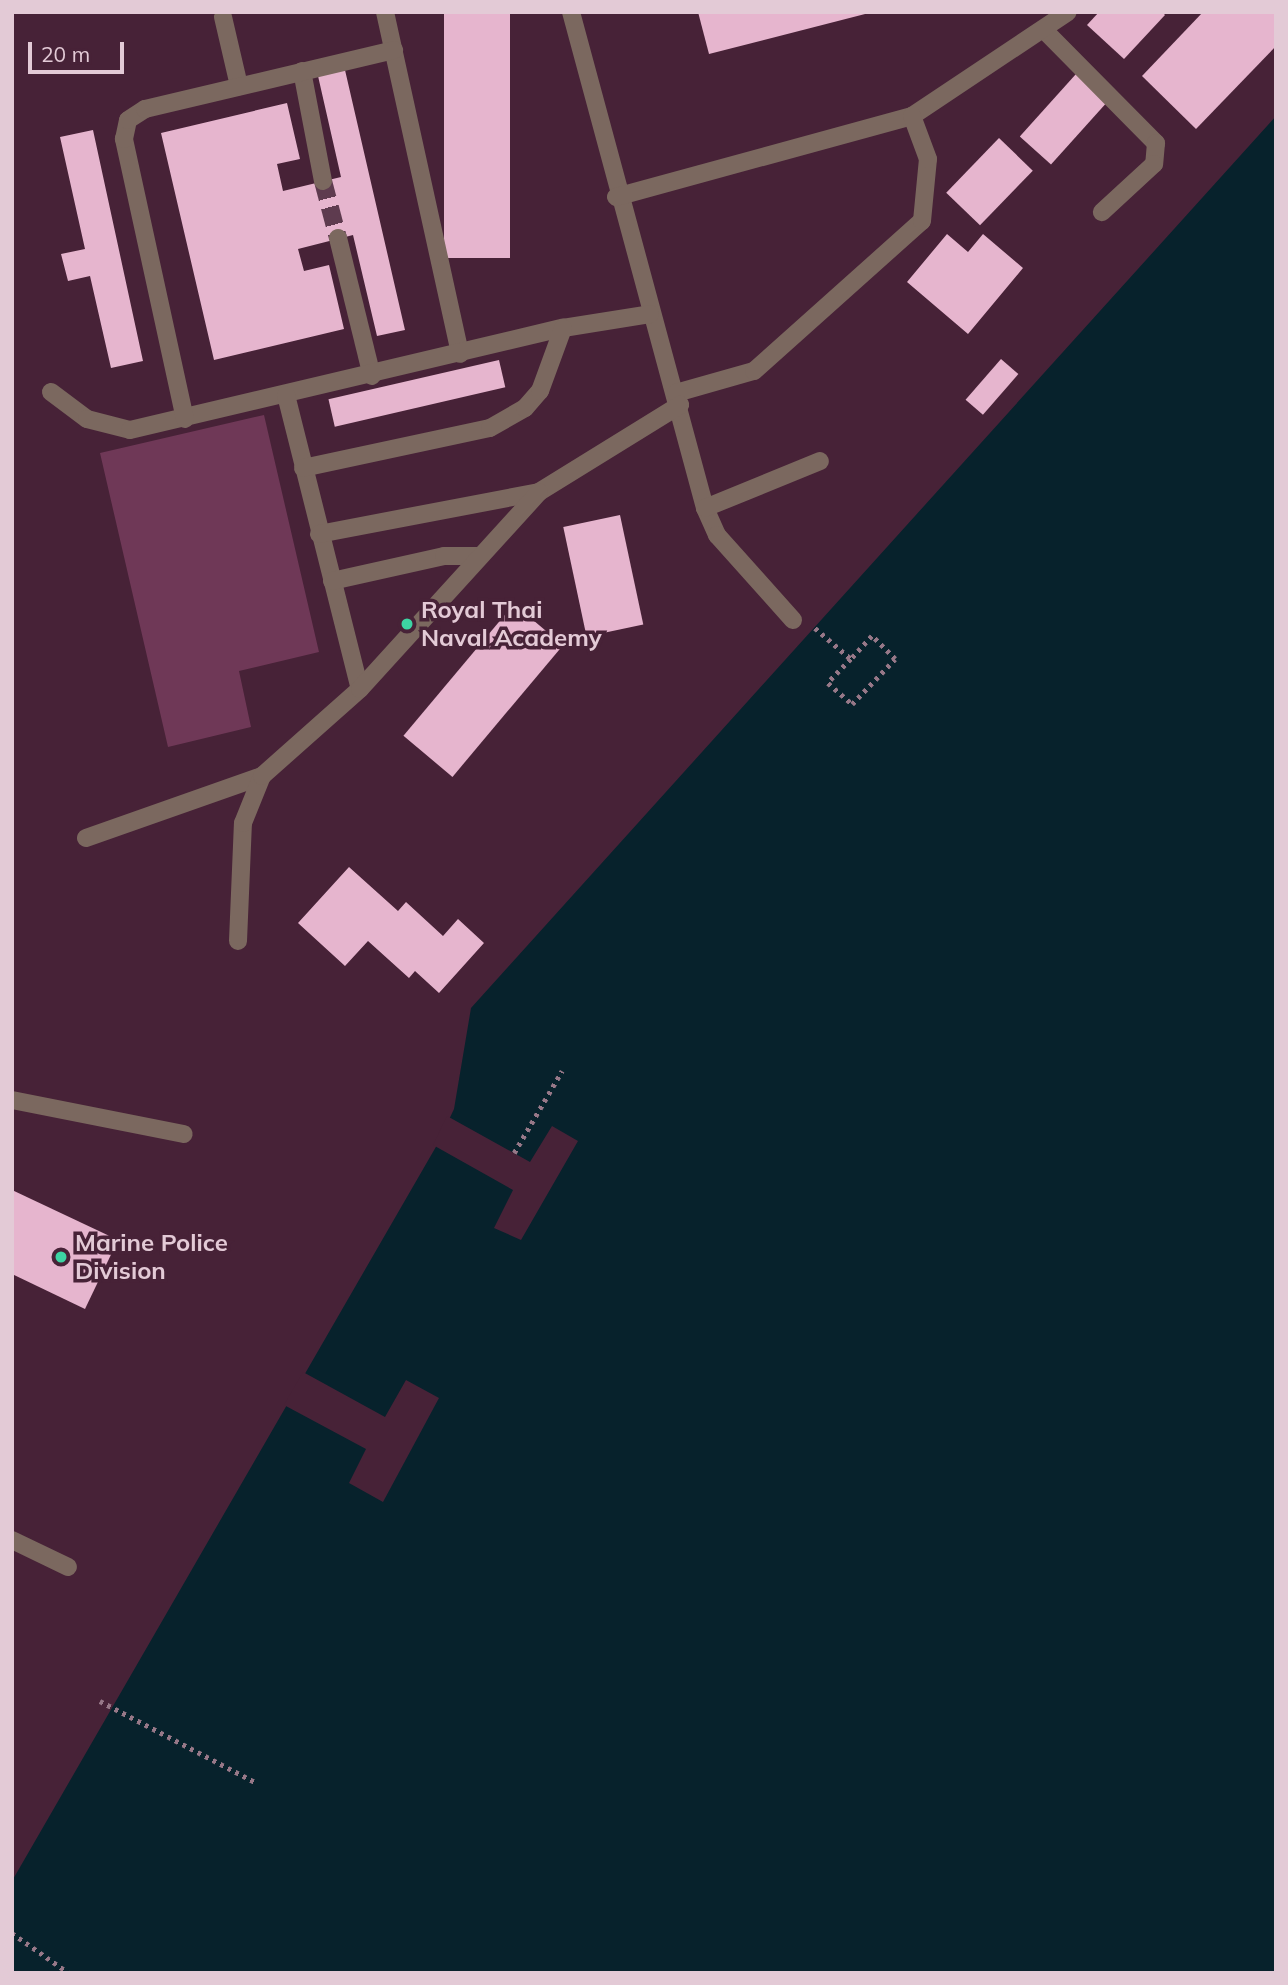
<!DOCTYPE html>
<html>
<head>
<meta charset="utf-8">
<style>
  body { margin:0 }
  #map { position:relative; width:1288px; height:1985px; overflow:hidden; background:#472237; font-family:Mulish,sans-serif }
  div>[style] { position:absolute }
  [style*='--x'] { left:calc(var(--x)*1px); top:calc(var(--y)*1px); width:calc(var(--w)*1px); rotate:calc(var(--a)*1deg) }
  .green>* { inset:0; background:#6f3857 }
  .water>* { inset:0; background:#07222c }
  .pier>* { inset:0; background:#472237 }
  .building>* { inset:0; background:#e6b5ce; transform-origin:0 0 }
  .minor-tunnel>* { height:18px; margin-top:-9px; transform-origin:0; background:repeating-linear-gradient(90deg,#5e3b4f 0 18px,transparent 0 27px) }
  .path>* { height:4.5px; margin-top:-2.25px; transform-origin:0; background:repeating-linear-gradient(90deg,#977888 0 3.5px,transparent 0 8.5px) }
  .minor>* { height:18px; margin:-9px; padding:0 9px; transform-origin:9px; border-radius:9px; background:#7b685f }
  .dots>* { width:19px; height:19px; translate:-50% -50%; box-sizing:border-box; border:4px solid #472237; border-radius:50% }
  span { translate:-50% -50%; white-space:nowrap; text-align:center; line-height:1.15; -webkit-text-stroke:7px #472237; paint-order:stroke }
  .poi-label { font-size:24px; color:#e3cad6; font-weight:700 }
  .left { translate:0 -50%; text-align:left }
  .frame { position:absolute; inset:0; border:14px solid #e3cad6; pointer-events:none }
  .scale { position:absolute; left:28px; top:42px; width:96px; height:32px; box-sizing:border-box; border:4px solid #e3cad6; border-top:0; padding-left:9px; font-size:21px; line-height:24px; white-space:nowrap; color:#e3cad6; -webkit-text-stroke:5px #472237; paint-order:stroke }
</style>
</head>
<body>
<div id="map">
  <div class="green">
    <div style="clip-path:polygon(264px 415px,319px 652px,239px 671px,251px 727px,168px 747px,100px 453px)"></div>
  </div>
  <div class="water">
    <div style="clip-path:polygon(1276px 116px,1276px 1973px,12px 1973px,12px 1881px,437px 1145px,454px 1109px,471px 1008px)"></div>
  </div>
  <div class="pier">
    <div style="clip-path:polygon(447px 1116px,530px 1162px,552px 1126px,578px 1141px,521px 1240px,494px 1228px,513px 1190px,433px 1145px)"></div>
    <div style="clip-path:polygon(303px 1372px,385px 1417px,406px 1380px,439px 1398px,383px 1502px,349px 1483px,366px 1449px,284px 1405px)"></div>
  </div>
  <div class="building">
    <div style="left:444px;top:12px;width:66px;height:246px"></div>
    <div style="clip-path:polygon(698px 12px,869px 12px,869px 13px,709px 54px)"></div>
    <div style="clip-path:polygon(1099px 12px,1162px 12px,1165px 15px,1124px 59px,1087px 25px)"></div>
    <div style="clip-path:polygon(1203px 12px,1276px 12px,1276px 46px,1196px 129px,1142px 76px)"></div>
    <div style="clip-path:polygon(345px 70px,405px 330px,377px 336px,353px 235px,298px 249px,304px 271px,329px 265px,344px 329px,214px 360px,161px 133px,287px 103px,300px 159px,277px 164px,283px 191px,341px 177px,318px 76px)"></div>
    <div style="left:1076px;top:74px;width:42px;height:84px;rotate:42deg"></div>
    <div style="clip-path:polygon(93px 130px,143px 361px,111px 368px,90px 276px,68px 281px,61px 254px,85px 249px,60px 137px)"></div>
    <div style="left:999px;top:138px;width:47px;height:76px;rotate:44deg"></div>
    <div style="clip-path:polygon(947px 234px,968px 252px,983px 234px,1023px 268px,968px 334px,907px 282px)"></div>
    <div style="left:1001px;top:359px;width:23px;height:54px;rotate:41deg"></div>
    <div style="left:499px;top:360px;width:28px;height:175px;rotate:77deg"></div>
    <div style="left:620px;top:515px;width:112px;height:58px;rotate:78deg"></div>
    <div style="left:514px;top:604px;width:64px;height:172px;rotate:40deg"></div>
    <div style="clip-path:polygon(349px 867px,398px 911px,406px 902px,443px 936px,458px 919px,484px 943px,439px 993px,415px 971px,409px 978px,368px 941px,345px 966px,298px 923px)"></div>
    <div style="clip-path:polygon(12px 1190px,118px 1240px,85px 1309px,12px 1274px)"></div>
  </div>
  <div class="minor-tunnel">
    <div style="--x:323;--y:181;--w:59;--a:75.3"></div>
  </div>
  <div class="path">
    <div style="--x:815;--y:628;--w:48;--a:40.7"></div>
    <div style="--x:851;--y:659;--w:33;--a:134"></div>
    <div style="--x:828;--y:683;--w:32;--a:41"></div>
    <div style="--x:852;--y:704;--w:62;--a:-46.3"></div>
    <div style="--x:895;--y:659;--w:33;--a:-135"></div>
    <div style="--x:872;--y:636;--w:31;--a:132"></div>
    <div style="--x:514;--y:1153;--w:95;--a:-59.7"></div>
    <div style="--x:100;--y:1701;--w:177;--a:27.6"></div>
    <div style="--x:12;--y:1933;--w:70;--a:35.1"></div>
  </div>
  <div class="minor">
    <div style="--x:385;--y:12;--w:350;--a:77.6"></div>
    <div style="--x:571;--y:12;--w:514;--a:74.88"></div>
    <div style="--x:705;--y:508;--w:30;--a:66"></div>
    <div style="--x:717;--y:535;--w:114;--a:48.2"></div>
    <div style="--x:223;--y:17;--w:71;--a:76.9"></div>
    <div style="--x:1045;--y:31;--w:158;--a:45.3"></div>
    <div style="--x:1156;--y:143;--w:21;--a:95"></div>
    <div style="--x:1154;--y:164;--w:71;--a:137.3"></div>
    <div style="--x:302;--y:71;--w:112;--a:79.2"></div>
    <div style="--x:616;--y:197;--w:307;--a:-15.3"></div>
    <div style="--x:912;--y:116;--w:187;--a:-33.7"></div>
    <div style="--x:338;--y:238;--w:142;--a:76.2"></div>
    <div style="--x:51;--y:392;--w:45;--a:36.9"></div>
    <div style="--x:87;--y:419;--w:44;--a:14.3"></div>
    <div style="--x:130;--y:430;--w:445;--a:-13.3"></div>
    <div style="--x:563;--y:328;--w:88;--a:-9.1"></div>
    <div style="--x:676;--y:393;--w:81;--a:-15.8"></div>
    <div style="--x:754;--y:371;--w:225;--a:-41.8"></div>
    <div style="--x:922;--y:221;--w:62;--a:-84.5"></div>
    <div style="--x:928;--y:159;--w:46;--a:-110.4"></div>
    <div style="--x:286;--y:395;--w:303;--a:75.9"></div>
    <div style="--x:185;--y:419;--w:287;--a:-102.3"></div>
    <div style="--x:124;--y:139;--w:19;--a:-78"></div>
    <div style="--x:128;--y:120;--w:20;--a:-33"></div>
    <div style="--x:145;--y:109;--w:256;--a:-13.3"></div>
    <div style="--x:303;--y:468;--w:191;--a:-12.1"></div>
    <div style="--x:490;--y:428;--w:40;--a:-29.7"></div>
    <div style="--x:525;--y:408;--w:23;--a:-49"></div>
    <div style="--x:540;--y:391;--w:67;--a:-69.9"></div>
    <div style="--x:705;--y:508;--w:124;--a:-22.2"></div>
    <div style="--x:319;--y:534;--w:224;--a:-10.8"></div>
    <div style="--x:539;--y:492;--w:166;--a:-31.7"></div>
    <div style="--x:332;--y:581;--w:115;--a:-12.6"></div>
    <div style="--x:444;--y:556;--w:33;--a:0"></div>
    <div style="--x:86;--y:838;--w:187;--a:-19.4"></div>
    <div style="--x:238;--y:941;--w:118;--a:-87.6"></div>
    <div style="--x:243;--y:823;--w:51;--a:-68"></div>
    <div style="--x:262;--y:776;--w:131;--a:-41.6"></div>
    <div style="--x:360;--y:689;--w:266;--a:-47.7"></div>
    <div style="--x:12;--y:1100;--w:175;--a:11.2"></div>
    <div style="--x:12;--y:1540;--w:62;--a:25.7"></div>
  </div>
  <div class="dots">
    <div style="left:407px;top:624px;background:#3dd4a3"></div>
    <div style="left:61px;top:1257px;background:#3dd4a3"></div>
  </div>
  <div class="poi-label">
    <span class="left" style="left:421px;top:624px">Royal Thai<br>Naval Academy</span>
    <span class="left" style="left:75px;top:1257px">Marine Police<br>Division</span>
  </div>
  <div class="frame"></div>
  <div class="scale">20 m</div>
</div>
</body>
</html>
